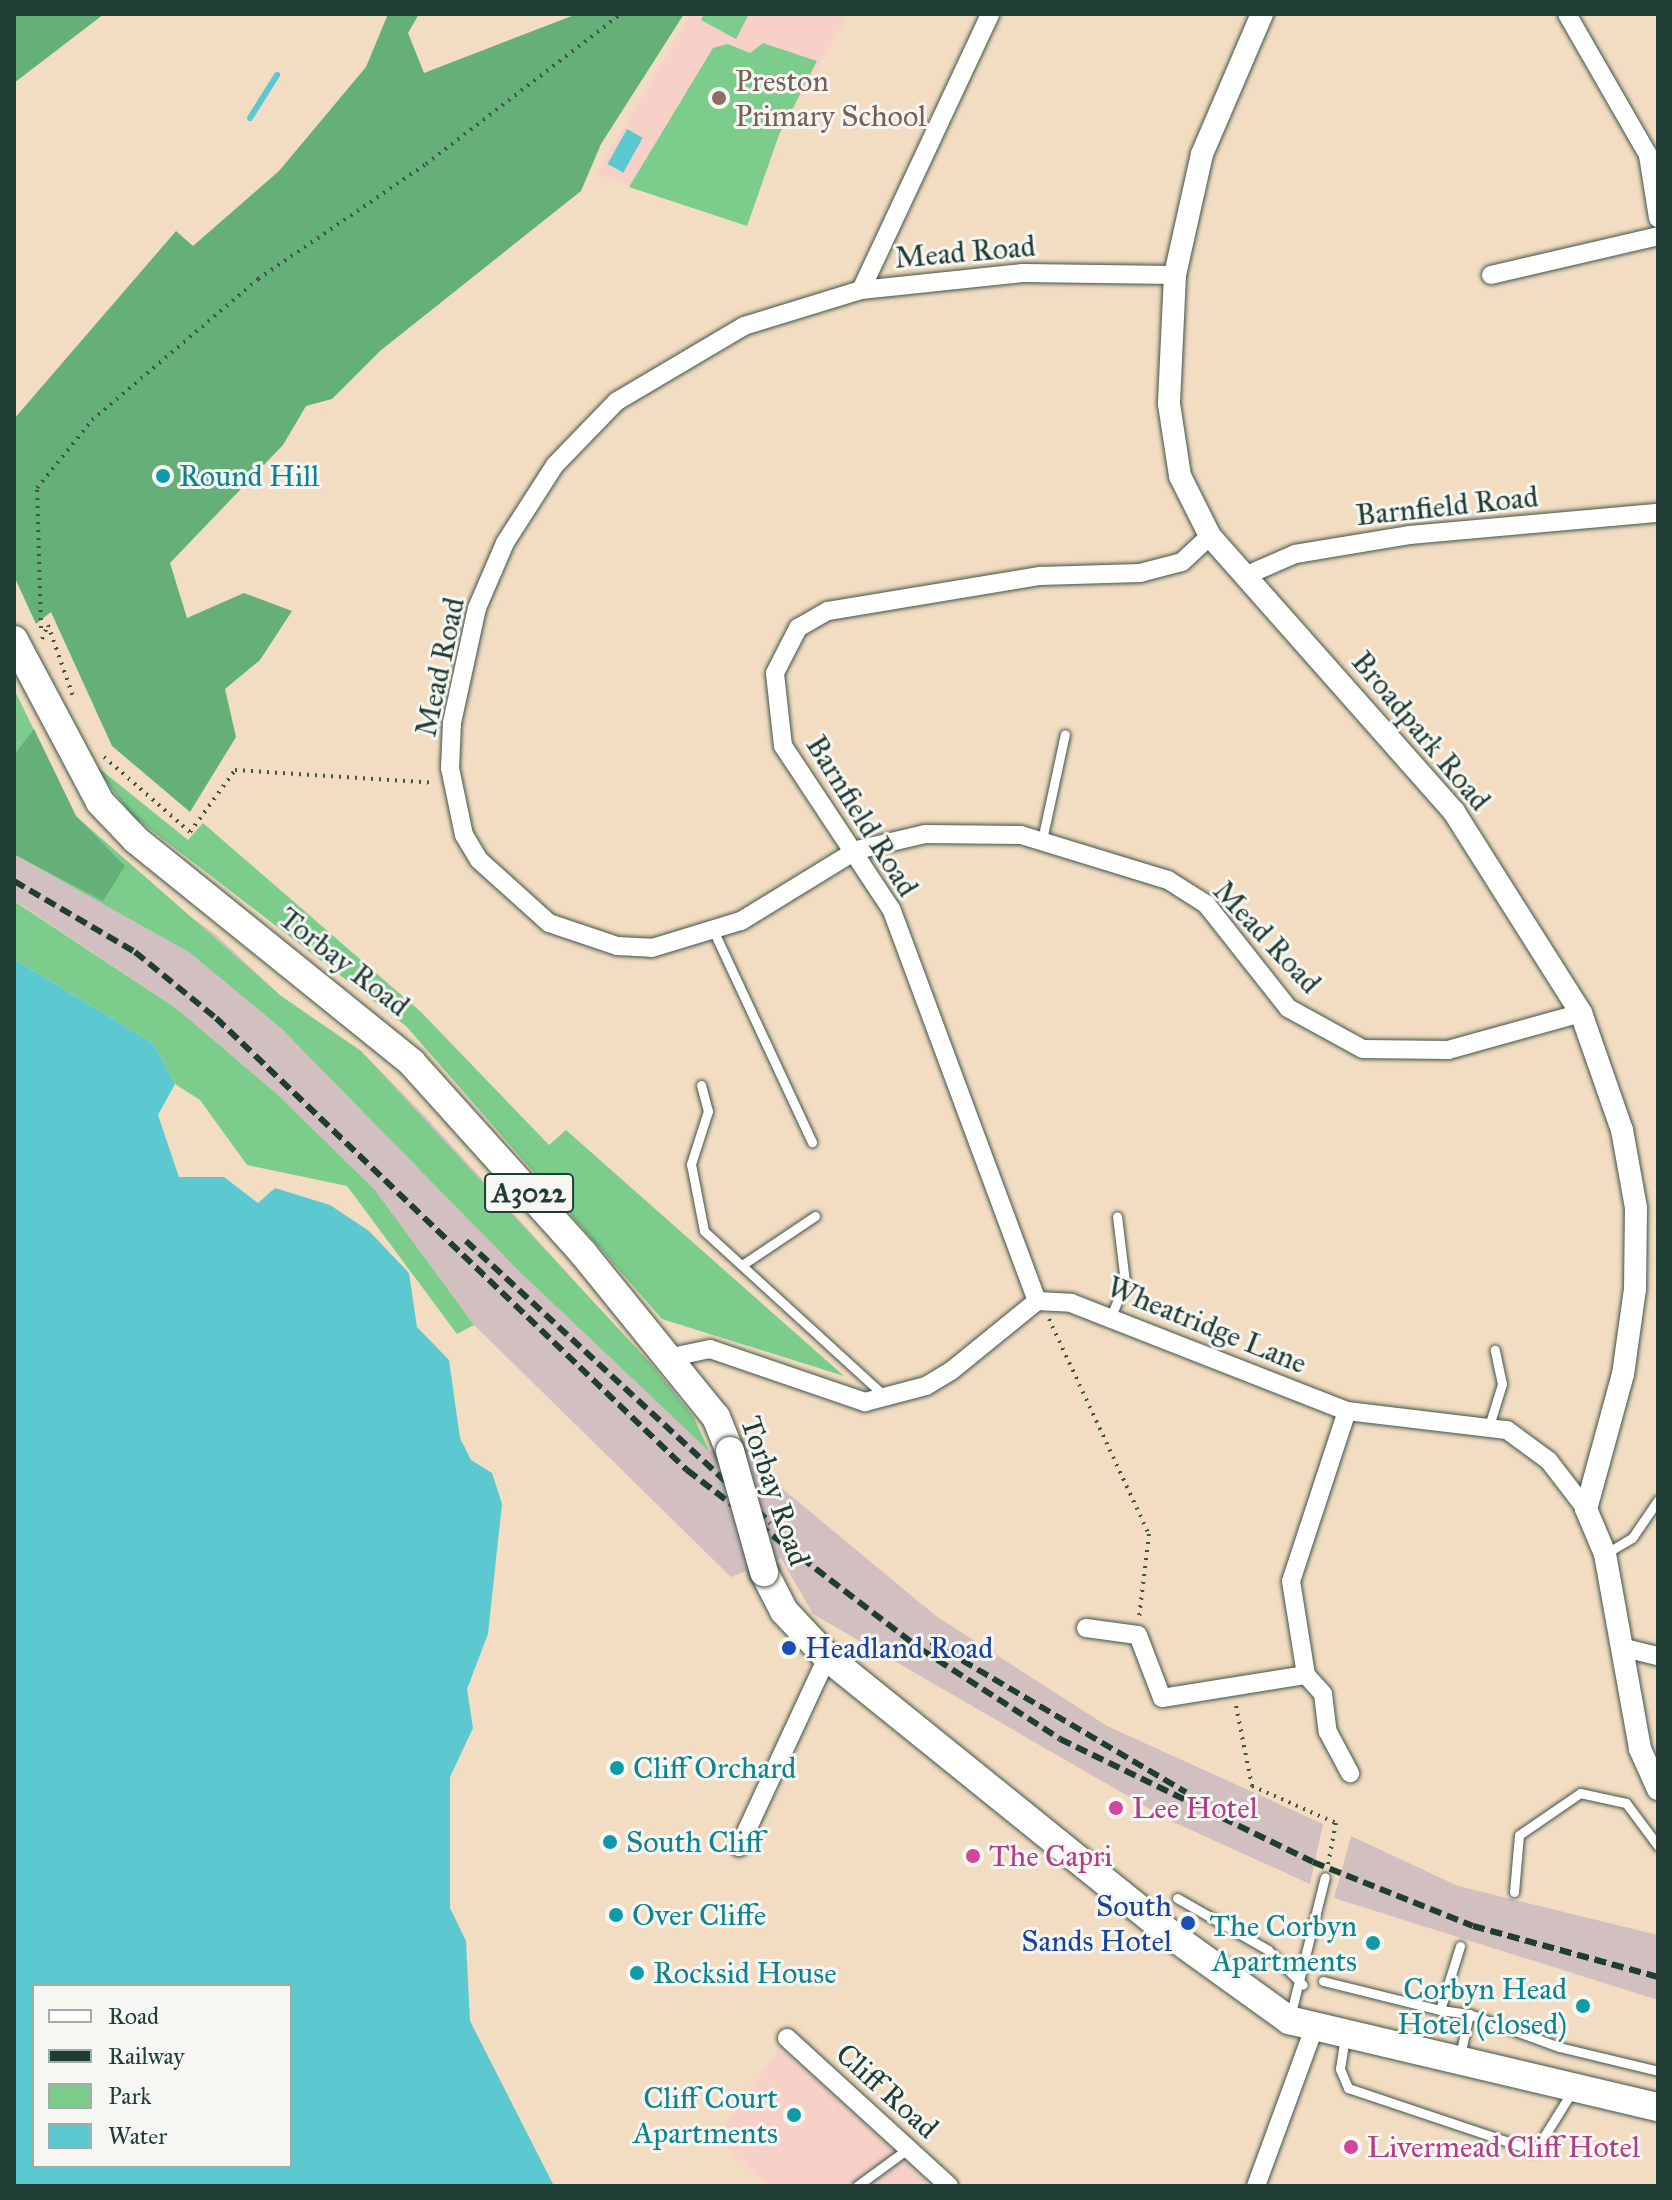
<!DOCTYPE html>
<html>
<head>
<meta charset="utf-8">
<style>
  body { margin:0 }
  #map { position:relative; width:1672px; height:2200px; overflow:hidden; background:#f3ddc2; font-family:"IM FELL Great Primer",serif }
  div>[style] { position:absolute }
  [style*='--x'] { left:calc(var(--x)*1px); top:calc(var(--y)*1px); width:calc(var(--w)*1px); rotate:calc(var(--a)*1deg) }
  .built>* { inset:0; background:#f7d1c7 }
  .industrial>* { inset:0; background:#d2bfc0 }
  .green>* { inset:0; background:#7ccc8c }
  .forest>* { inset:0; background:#65b078 }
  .water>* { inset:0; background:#5cc9d1; transform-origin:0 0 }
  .stream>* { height:6px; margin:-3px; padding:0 3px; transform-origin:3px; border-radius:3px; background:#5cc9d1 }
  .path>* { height:4px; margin-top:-2px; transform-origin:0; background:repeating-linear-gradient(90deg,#3f5549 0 2px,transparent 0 8px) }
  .roads { filter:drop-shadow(0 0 2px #3f5549) drop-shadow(0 0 2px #3f5549) }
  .service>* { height:9px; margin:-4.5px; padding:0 4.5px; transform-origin:4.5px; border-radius:4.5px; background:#fff }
  .minor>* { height:18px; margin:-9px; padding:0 9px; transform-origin:9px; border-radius:9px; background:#fff }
  .tertiary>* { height:22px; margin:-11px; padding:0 11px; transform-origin:11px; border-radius:11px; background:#fff }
  .primary>* { height:28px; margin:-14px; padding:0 14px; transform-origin:14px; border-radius:14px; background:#fff }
  .rail>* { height:6px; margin-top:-3px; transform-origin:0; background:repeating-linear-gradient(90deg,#1f3d34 0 12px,transparent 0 18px) }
  .bridges { filter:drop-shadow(0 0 2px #3f5549) drop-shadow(0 0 2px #3f5549) }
  .primary-bridge>* { height:28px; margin:-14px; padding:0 14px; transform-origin:14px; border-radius:14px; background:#fff }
  .dots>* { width:22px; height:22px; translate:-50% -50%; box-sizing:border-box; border:4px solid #f6f6f2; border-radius:50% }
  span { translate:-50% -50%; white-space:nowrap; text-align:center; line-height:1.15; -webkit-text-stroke:6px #f6f6f2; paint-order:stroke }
  .shield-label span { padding:2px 6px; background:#f6f6f2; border:2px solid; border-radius:6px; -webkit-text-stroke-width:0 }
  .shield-label { font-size:28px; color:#1f3d34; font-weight:700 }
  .education-label { font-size:30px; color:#785e54 }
  .left { translate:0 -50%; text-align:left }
  .street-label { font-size:30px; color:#1f3d34 }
  .culture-label { font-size:30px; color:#0d838f }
  .right { translate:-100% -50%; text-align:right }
  .transit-label { font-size:30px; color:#164399 }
  .hotel-label { font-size:30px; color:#b23c85 }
  .frame { position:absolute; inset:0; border:16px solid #1f3d34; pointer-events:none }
  .legend { position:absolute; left:32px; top:1984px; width:260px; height:184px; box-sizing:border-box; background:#f6f6f2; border:2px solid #a0aca6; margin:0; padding:10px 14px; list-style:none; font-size:24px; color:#1f3d34 }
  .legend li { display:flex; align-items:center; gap:16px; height:40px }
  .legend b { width:40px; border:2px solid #a0aca6 }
</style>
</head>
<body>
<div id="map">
  <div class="built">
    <div style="clip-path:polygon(690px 14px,849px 14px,779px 135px,747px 226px,596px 174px)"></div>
    <div style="clip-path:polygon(779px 2049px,850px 2109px,929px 2186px,767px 2186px,716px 2137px)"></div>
  </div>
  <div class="industrial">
    <div style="clip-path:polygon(14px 854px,173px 905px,214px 933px,281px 996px,361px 1051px,423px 1114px,651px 1365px,693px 1416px,709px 1451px,756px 1450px,778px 1485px,936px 1616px,1107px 1726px,1323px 1824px,1310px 1884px,1171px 1821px,813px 1614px,781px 1558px,731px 1577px,474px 1325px,375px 1190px,277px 1094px,177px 1009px,14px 900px)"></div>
    <div style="clip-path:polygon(1351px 1836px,1458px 1886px,1658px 1935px,1658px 2000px,1334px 1898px)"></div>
  </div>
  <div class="green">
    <div style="clip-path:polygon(704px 14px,749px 14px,736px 39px,701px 20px)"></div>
    <div style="clip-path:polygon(763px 43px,817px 61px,779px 135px,747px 226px,629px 187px,713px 48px,728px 44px,750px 53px)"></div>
    <div style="clip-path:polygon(14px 689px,76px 816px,281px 996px,361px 1051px,651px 1364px,693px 1416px,709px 1451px,518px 1270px,282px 1029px,189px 952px,14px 854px)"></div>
    <div style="clip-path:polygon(90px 761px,188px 840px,203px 823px,421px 1012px,549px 1145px,566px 1130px,844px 1376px,662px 1319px,406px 1026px,133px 816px)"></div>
    <div style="clip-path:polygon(14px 901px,177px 1009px,277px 1094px,375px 1190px,474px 1325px,457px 1334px,347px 1186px,247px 1165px,200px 1100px,175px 1084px,154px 1044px,14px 959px)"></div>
  </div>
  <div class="forest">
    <div style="clip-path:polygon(14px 14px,104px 14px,14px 83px)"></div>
    <div style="clip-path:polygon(388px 14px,419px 14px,408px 33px,424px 73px,577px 14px,684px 14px,601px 144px,581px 191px,380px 351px,332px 399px,306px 406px,283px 445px,170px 563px,187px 618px,244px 593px,292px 611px,260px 660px,225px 689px,236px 737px,190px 812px,112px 746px,51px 612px,36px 624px,14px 576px,14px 419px,176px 231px,193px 246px,279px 171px,366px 67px)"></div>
    <div style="clip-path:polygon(34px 729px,76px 816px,125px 866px,103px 901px,14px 854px,14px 755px)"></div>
  </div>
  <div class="water">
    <div style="left:627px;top:129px;width:18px;height:40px;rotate:29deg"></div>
    <div style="clip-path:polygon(evenodd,14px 959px,154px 1044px,175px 1084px,158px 1115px,179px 1177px,224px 1177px,258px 1203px,275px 1188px,330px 1205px,369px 1231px,409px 1273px,417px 1327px,449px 1360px,460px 1438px,471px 1460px,492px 1473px,502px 1504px,488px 1634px,467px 1689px,473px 1728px,450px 1777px,450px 1908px,466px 1941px,470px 2021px,554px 2186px,14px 2186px,14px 959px,34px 1986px,290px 1986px,290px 2166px,34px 2166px,34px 1986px)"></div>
  </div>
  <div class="stream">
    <div style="--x:250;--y:118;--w:51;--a:-57.9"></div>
  </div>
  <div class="path">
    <div style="--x:41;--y:628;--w:140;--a:-91.6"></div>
    <div style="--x:37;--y:488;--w:87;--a:-51"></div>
    <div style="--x:92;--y:420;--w:218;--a:-40.3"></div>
    <div style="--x:258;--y:279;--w:204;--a:-34.4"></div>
    <div style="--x:426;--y:164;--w:246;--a:-37.6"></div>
    <div style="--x:42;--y:639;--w:15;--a:-67"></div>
    <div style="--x:48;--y:625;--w:75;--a:70.6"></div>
    <div style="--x:104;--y:757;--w:114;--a:41.1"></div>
    <div style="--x:190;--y:832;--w:77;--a:-54"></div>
    <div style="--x:235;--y:770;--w:199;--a:3.7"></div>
    <div style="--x:1049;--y:1319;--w:237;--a:65.1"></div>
    <div style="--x:1149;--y:1534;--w:85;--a:96.8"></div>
    <div style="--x:1236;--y:1706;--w:82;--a:78.7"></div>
    <div style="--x:1252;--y:1786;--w:92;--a:23.8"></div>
    <div style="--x:1336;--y:1823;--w:42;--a:101"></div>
  </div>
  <div class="roads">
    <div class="service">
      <div style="--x:1042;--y:840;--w:108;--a:-77.8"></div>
      <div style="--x:714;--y:932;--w:232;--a:65"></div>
      <div style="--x:701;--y:1085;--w:27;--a:75"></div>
      <div style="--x:708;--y:1111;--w:56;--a:107.8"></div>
      <div style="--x:691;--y:1164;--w:68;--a:79"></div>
      <div style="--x:704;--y:1231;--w:245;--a:42.4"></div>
      <div style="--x:742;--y:1265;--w:88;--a:-33.9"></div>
      <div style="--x:1110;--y:1319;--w:40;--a:-68"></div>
      <div style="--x:1125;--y:1282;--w:66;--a:-96.9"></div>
      <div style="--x:1489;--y:1426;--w:44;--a:-72.8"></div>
      <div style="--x:1502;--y:1384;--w:35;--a:-102"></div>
      <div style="--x:1605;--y:1554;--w:31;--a:-31"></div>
      <div style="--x:1632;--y:1538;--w:46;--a:-55.6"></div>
      <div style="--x:1514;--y:1892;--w:57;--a:-85"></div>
      <div style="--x:1519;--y:1835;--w:74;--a:-34.5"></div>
      <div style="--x:1580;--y:1793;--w:47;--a:12.3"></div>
      <div style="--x:1626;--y:1803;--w:54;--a:53.3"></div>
      <div style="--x:1177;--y:1898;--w:105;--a:29.7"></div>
      <div style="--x:1268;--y:1950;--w:49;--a:45"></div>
      <div style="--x:1323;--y:1981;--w:121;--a:13.9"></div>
      <div style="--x:1469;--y:2014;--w:96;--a:20.1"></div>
      <div style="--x:1559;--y:2047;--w:102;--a:13.6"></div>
      <div style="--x:1290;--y:2017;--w:144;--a:-76"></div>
      <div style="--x:1345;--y:2037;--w:32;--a:99"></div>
      <div style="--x:1340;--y:2069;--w:21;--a:67"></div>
      <div style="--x:1348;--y:2088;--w:197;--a:18.6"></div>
      <div style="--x:1535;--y:2151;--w:72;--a:-58.1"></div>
      <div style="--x:1460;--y:2056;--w:43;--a:-77.9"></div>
      <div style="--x:1469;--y:2014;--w:29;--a:-172"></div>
      <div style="--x:1440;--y:2010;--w:67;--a:-72.6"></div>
      <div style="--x:857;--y:2186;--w:64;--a:-36.2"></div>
    </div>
    <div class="minor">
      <div style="--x:1567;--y:14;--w:163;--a:60.1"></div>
      <div style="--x:1648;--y:155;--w:64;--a:81"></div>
      <div style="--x:1175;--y:275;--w:152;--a:-179.2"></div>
      <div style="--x:1023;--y:273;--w:163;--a:174"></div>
      <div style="--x:861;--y:290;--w:122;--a:162.9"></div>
      <div style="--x:744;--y:326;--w:147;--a:149.4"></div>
      <div style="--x:617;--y:401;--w:89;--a:134.1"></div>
      <div style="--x:555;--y:465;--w:93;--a:122.7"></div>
      <div style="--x:505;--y:543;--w:71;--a:113.3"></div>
      <div style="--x:477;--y:608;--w:118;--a:102.3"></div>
      <div style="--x:452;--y:723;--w:45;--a:92.5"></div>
      <div style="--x:450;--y:768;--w:68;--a:78.2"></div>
      <div style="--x:464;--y:835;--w:29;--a:59"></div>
      <div style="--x:479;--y:860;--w:94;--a:42"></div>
      <div style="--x:549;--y:923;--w:72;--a:18.7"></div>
      <div style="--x:617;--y:946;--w:35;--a:3"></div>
      <div style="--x:652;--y:948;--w:93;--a:-16.9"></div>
      <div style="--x:741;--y:921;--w:136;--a:-31.5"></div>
      <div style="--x:857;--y:850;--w:70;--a:-13.2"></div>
      <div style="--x:925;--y:834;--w:96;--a:0.6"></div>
      <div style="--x:1021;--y:835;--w:154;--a:17"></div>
      <div style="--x:1168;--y:880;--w:45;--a:32.3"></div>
      <div style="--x:1206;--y:904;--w:132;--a:51.7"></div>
      <div style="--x:1288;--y:1008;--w:85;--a:28.7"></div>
      <div style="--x:1363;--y:1049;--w:85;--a:0.7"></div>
      <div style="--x:1448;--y:1050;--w:138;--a:-15.5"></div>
      <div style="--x:1491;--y:275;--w:171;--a:-13.1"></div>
      <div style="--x:861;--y:290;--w:305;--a:-64.9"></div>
      <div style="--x:1247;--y:575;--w:52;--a:-23.6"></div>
      <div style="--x:1295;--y:554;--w:117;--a:-9.4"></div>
      <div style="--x:1410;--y:535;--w:249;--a:-5.1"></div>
      <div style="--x:1037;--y:1301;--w:418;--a:-110.4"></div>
      <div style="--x:891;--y:909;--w:196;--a:-123.5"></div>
      <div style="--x:783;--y:746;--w:73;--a:-96.3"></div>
      <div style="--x:775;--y:673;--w:51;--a:-62.9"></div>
      <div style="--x:798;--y:628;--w:34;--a:-30"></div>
      <div style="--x:828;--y:611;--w:215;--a:-9.4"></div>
      <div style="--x:1040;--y:576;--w:100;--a:-1.7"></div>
      <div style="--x:1140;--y:573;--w:43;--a:-14.7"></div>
      <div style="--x:1182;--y:562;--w:38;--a:-43"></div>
      <div style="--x:667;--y:1358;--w:44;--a:-11.8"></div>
      <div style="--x:710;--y:1349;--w:164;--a:18.9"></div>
      <div style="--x:865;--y:1402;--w:63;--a:-14.7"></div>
      <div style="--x:926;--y:1386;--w:29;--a:-31"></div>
      <div style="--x:951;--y:1371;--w:111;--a:-39.1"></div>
      <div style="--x:1037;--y:1301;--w:34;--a:3"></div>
      <div style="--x:1071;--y:1303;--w:296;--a:21.4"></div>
      <div style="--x:1347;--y:1411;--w:161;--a:6.8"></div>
      <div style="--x:1507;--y:1430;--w:52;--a:36.4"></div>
      <div style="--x:1549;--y:1461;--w:61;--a:52.4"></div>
      <div style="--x:1347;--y:1411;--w:179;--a:108.2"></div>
      <div style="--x:1291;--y:1581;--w:95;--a:80.9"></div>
      <div style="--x:1306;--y:1675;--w:25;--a:48"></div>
      <div style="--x:1323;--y:1694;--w:38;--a:83"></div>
      <div style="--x:1328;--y:1732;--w:47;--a:61.8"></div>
      <div style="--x:1086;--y:1628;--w:52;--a:7.7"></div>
      <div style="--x:1138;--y:1635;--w:67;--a:69.1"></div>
      <div style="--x:1162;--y:1698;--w:146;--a:-9.1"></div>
      <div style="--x:1625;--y:1648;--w:34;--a:14"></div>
      <div style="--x:739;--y:1847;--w:209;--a:-65.1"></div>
      <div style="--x:787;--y:2038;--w:219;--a:42.4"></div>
      <div style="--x:1256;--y:2186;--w:168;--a:-69.8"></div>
    </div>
    <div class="tertiary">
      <div style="--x:1262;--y:14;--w:152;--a:113.2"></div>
      <div style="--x:1202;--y:154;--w:124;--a:102.6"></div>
      <div style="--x:1175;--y:275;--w:129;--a:92.7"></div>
      <div style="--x:1169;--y:404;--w:73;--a:81.3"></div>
      <div style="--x:1180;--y:476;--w:67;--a:63.4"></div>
      <div style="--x:1210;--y:536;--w:368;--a:48.5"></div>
      <div style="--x:1454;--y:812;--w:238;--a:57.7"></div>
      <div style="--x:1581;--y:1013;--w:124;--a:70.7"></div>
      <div style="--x:1622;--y:1130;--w:79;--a:79.8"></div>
      <div style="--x:1636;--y:1208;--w:81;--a:90.7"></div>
      <div style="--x:1635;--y:1289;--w:86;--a:98"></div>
      <div style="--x:1623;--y:1374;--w:140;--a:105.3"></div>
      <div style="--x:1586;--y:1509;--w:49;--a:67.1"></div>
      <div style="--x:1605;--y:1554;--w:198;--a:79.8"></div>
      <div style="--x:1640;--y:1749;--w:44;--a:65.8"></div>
    </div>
    <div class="primary">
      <div style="--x:14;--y:640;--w:183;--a:62"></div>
      <div style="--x:100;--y:802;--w:52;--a:46.5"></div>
      <div style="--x:136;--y:840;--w:355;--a:38.9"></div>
      <div style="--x:412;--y:1063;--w:256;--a:48"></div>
      <div style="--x:583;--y:1253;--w:211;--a:51"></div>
      <div style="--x:716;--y:1417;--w:37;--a:68"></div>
      <div style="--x:764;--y:1572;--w:44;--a:62.9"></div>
      <div style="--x:784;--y:1611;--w:63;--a:46.9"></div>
      <div style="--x:827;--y:1657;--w:446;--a:38.9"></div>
      <div style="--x:1174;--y:1937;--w:142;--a:35.8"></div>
      <div style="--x:1289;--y:2020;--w:379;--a:13.3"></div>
    </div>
  </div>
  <div class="rail">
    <div style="--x:14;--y:881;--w:140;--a:30.4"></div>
    <div style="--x:135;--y:952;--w:104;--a:39.2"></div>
    <div style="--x:216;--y:1018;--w:653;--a:43.82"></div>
    <div style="--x:687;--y:1470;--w:296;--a:37.5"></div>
    <div style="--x:922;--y:1650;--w:164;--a:32.8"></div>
    <div style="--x:1060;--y:1739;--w:281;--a:25.9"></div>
    <div style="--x:1313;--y:1862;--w:172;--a:21.8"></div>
    <div style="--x:1473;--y:1926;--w:192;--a:15.4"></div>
    <div style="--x:466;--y:1241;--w:415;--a:42.8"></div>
    <div style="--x:931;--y:1642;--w:296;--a:30.5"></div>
  </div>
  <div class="bridges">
    <div class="primary-bridge">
      <div style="--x:730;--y:1451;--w:126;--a:74.3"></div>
    </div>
  </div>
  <div class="dots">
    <div style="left:719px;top:98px;background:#8d6e63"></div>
    <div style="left:163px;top:476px;background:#0f9aa8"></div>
    <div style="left:789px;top:1648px;background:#1a4fb4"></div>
    <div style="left:617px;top:1768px;background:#0f9aa8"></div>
    <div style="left:1116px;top:1808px;background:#d1479c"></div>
    <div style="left:610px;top:1842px;background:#0f9aa8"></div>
    <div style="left:973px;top:1856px;background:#d1479c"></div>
    <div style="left:616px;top:1915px;background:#0f9aa8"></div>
    <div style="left:1188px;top:1923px;background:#1a4fb4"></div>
    <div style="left:1373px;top:1943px;background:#0f9aa8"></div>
    <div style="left:637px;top:1973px;background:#0f9aa8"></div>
    <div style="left:1583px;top:2006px;background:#0f9aa8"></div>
    <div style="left:794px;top:2115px;background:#0f9aa8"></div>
    <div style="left:1351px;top:2147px;background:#d1479c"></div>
  </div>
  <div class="shield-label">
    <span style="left:529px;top:1193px">A3022</span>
  </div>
  <div class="education-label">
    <span class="left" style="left:735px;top:98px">Preston<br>Primary School</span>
  </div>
  <div class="street-label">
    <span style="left:965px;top:252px;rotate:-5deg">Mead Road</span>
    <span style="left:1447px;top:506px;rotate:-6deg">Barnfield Road</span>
    <span style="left:440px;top:667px;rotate:-78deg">Mead Road</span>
    <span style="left:1421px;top:731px;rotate:50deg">Broadpark Road</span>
    <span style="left:862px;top:816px;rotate:58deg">Barnfield Road</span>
    <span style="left:1267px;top:937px;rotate:47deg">Mead Road</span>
    <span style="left:344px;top:962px;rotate:38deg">Torbay Road</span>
    <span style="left:1207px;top:1325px;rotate:22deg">Wheatridge Lane</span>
    <span style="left:775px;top:1491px;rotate:71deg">Torbay Road</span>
    <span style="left:887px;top:2091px;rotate:42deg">Cliff Road</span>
  </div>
  <div class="culture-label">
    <span class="left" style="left:179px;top:476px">Round Hill</span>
    <span class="left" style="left:633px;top:1768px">Cliff Orchard</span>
    <span class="left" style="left:626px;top:1842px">South Cliff</span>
    <span class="left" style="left:632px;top:1915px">Over Cliffe</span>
    <span class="right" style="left:1357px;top:1943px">The Corbyn<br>Apartments</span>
    <span class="left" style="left:653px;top:1973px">Rocksid House</span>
    <span class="right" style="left:1567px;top:2006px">Corbyn Head<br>Hotel (closed)</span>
    <span class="right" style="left:778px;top:2115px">Cliff Court<br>Apartments</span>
  </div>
  <div class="transit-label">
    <span class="left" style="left:805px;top:1648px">Headland Road</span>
    <span class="right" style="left:1172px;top:1923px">South<br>Sands Hotel</span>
  </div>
  <div class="hotel-label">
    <span class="left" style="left:1132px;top:1808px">Lee Hotel</span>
    <span class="left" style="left:989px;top:1856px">The Capri</span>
    <span class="left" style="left:1367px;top:2147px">Livermead Cliff Hotel</span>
  </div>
  <div class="frame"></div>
  <ul class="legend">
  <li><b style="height:10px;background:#fff"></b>Road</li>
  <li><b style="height:10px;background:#1f3d34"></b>Railway</li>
  <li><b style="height:22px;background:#7ccc8c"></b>Park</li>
  <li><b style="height:22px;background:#5cc9d1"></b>Water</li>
  </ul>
</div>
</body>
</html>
